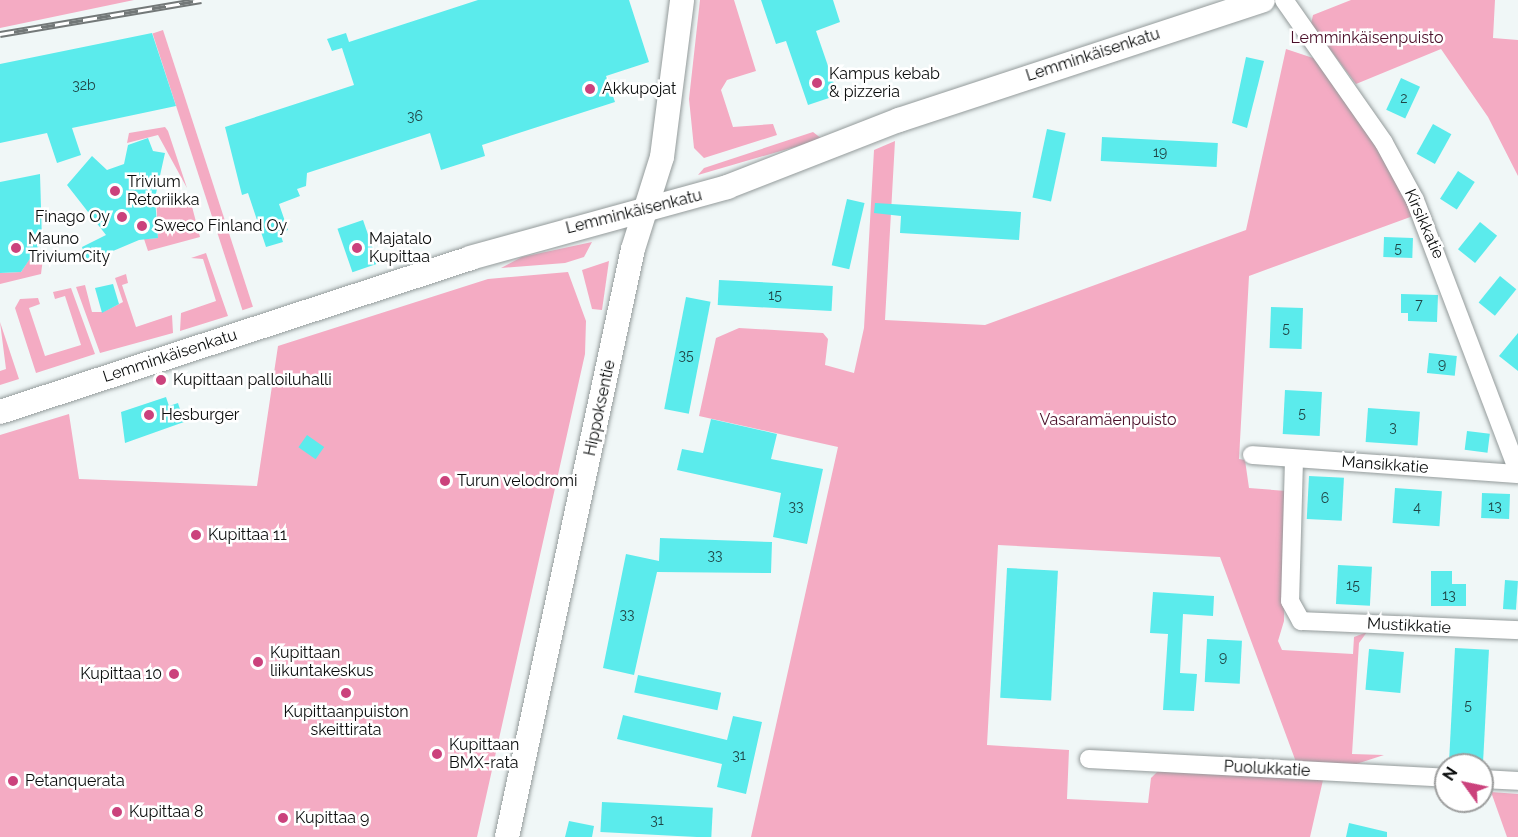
<!DOCTYPE html>
<html>
<head>
<meta charset="utf-8">
<style>
  body { margin:0 }
  #map { position:relative; width:1518px; height:837px; overflow:hidden; background:#f0f7f7; font-family:Raleway,sans-serif }
  div>[style] { position:absolute }
  [style*='--x'] { left:calc(var(--x)*1px); top:calc(var(--y)*1px); width:calc(var(--w)*1px); rotate:calc(var(--a)*1deg) }
  .green>* { inset:0; background:#f4abc3; transform-origin:0 0 }
  .building>* { inset:0; background:#5bebec; transform-origin:0 0 }
  .roads { filter:drop-shadow(0 0 2px #949b9b) drop-shadow(0 0 2px #949b9b) }
  .street>* { height:18px; margin:-9px; padding:0 9px; transform-origin:9px; border-radius:9px; background:#fff }
  .secondary>* { height:24px; margin:-12px; padding:0 12px; transform-origin:12px; border-radius:12px; background:#fff }
  .rail>* { height:7px; margin-top:-3.5px; transform-origin:0; background:repeating-linear-gradient(90deg,#fff 0 14px,#737878 0 28px); box-sizing:border-box; border-block:2px solid #737878 }
  .dots>* { width:16px; height:16px; translate:-50% -50%; box-sizing:border-box; border:3px solid #fff; border-radius:50% }
  span { translate:-50% -50%; white-space:nowrap; text-align:center; line-height:1.15; -webkit-text-stroke:5px #fff; paint-order:stroke }
  .number-label { font-size:14px; color:#1f4445 }
  .number-label span { -webkit-text-stroke-width:0 }
  .park-label { font-size:16px; color:#4a0f29 }
  .street-label { font-size:16px; color:#0b0d0d }
  .poi-label { font-size:16px; color:#0b0d0d }
  .left { translate:0 -50%; text-align:left }
  .right { translate:-100% -50%; text-align:right }
  .north { position:absolute; left:1434px; top:753px; width:60px; height:60px; box-sizing:border-box; background:#fff; border:2px solid #9d9e9e; border-radius:50%; rotate:303deg; font-size:16px; font-weight:700; line-height:24px; text-align:center; color:#0b0d0d }
  .north::after { content:''; display:block; margin:auto; width:21px; height:27px; background:#cb427c; clip-path:polygon(50% 0,100% 100%,50% 72%,0 100%) }
</style>
</head>
<body>
<div id="map">
  <div class="green">
    <div style="clip-path:polygon(0 0,134px 0,0 28px)"></div>
    <div style="clip-path:polygon(700px 0,734px 0,756px 71px,727px 80px,721px 90px,733px 127px,773px 124px,777px 135px,704px 158px,694px 148px,689px 99px)"></div>
    <div style="clip-path:polygon(1351px 0,1495px 0,1493px 38px,1518px 40px,1518px 176px,1488px 117px,1441px 49px,1356px 84px,1311px 24px,1313px 15px)"></div>
    <div style="left:163px;top:30px;width:291px;height:11px;rotate:72deg"></div>
    <div style="clip-path:polygon(1286px 49px,1313px 58px,1348px 102px,1402px 187px,1413px 216px,1249px 276px,1239px 459px,1245px 460px,1249px 488px,1286px 491px,1284px 621px,1278px 641px,1282px 650px,1353px 654px,1354px 637px,1367px 632px,1359px 643px,1352px 754px,1384px 755px,1350px 766px,1296px 762px,1220px 557px,998px 545px,987px 745px,1069px 750px,1067px 799px,1148px 803px,1151px 778px,1158px 771px,1323px 780px,1310px 837px,751px 837px,838px 447px,699px 416px,716px 338px,739px 328px,823px 333px,828px 339px,825px 365px,854px 373px,864px 328px,874px 150px,895px 141px,885px 320px,985px 325px,1246px 230px)"></div>
    <div style="clip-path:polygon(165px 127px,168px 131px,187px 188px,158px 135px,127px 143px,129px 133px)"></div>
    <div style="clip-path:polygon(813px 132px,822px 139px,698px 175px,704px 168px)"></div>
    <div style="clip-path:polygon(156px 195px,190px 199px,200px 237px,148px 251px,144px 239px,158px 238px)"></div>
    <div style="clip-path:polygon(592px 242px,584px 257px,565px 263px,501px 268px,522px 257px)"></div>
    <div style="clip-path:polygon(36px 249px,44px 251px,41px 274px,0 284px,0 273px,21px 272px)"></div>
    <div style="clip-path:polygon(206px 253px,228px 316px,180px 331px,181px 313px,216px 301px,203px 259px,191px 258px)"></div>
    <div style="clip-path:polygon(609px 261px,602px 310px,592px 309px,582px 270px)"></div>
    <div style="clip-path:polygon(568px 272px,586px 321px,585px 354px,477px 837px,0 837px,0 435px,69px 414px,79px 479px,257px 486px,278px 346px,488px 279px)"></div>
    <div style="clip-path:polygon(126px 274px,128px 283px,122px 285px,136px 327px,172px 315px,173px 333px,100px 353px,76px 287px,85px 285px,92px 312px,103px 312px,123px 302px,115px 278px)"></div>
    <div style="clip-path:polygon(71px 288px,95px 354px,36px 373px,15px 308px,20px 299px,38px 298px,40px 304px,29px 308px,45px 356px,81px 345px,65px 296px,55px 299px,53px 292px)"></div>
    <div style="clip-path:polygon(0 322px,19px 379px,0 385px,0 371px,6px 369px)"></div>
    <div style="clip-path:polygon(1491px 792px,1518px 794px,1518px 837px,1507px 837px)"></div>
  </div>
  <div class="building">
    <div style="clip-path:polygon(478px 0,629px 0,649px 62px,606px 76px,615px 102px,482px 145px,485px 156px,441px 170px,430px 133px,307px 173px,306px 186px,297px 189px,300px 196px,279px 204px,288px 230px,280px 233px,283px 242px,266px 247px,248px 193px,242px 195px,225px 127px,354px 85px,342px 48px,332px 51px,327px 39px,346px 33px,349px 42px)"></div>
    <div style="clip-path:polygon(761px 0,833px 0,840px 22px,816px 31px,838px 95px,808px 105px,786px 41px,776px 44px)"></div>
    <div style="clip-path:polygon(152px 33px,176px 106px,72px 128px,81px 155px,57px 163px,47px 133px,0 143px,0 64px)"></div>
    <div style="clip-path:polygon(1246px 57px,1264px 61px,1247px 128px,1232px 123px)"></div>
    <div style="left:1401px;top:78px;width:21px;height:35px;rotate:25deg"></div>
    <div style="left:1433px;top:124px;width:21px;height:34px;rotate:29deg"></div>
    <div style="left:1047px;top:129px;width:19px;height:70px;rotate:12deg"></div>
    <div style="left:1102px;top:137px;width:116px;height:24px;rotate:3deg"></div>
    <div style="clip-path:polygon(148px 138px,153px 151px,165px 153px,155px 198px,158px 238px,139px 240px,87px 262px,82px 247px,106px 235px,67px 185px,92px 156px,107px 170px,124px 164px,128px 145px)"></div>
    <div style="left:1458px;top:171px;width:20px;height:33px;rotate:33deg"></div>
    <div style="clip-path:polygon(40px 174px,42px 241px,21px 272px,0 273px,0 182px)"></div>
    <div style="left:847px;top:199px;width:18px;height:68px;rotate:13deg"></div>
    <div style="clip-path:polygon(875px 203px,1021px 212px,1019px 240px,900px 233px,901px 216px,874px 213px)"></div>
    <div style="left:363px;top:220px;width:46px;height:27px;rotate:71deg"></div>
    <div style="left:1480px;top:222px;width:22px;height:35px;rotate:39deg"></div>
    <div style="left:1384px;top:237px;width:29px;height:20px;rotate:2deg"></div>
    <div style="left:1500px;top:276px;width:21px;height:34px;rotate:39deg"></div>
    <div style="left:719px;top:280px;width:114px;height:25px;rotate:3deg"></div>
    <div style="clip-path:polygon(113px 284px,119px 304px,102px 313px,95px 288px)"></div>
    <div style="clip-path:polygon(1401px 294px,1438px 295px,1437px 322px,1408px 321px,1408px 313px,1401px 313px)"></div>
    <div style="left:686px;top:297px;width:25px;height:114px;rotate:11deg"></div>
    <div style="left:1271px;top:307px;width:32px;height:41px;rotate:2deg"></div>
    <div style="clip-path:polygon(1518px 333px,1518px 371px,1499px 356px)"></div>
    <div style="left:1429px;top:353px;width:28px;height:20px;rotate:6deg"></div>
    <div style="left:1285px;top:390px;width:37px;height:44px;rotate:3deg"></div>
    <div style="clip-path:polygon(166px 397px,169px 406px,178px 403px,184px 422px,125px 443px,121px 412px)"></div>
    <div style="left:1368px;top:408px;width:52px;height:34px;rotate:4deg"></div>
    <div style="clip-path:polygon(711px 419px,777px 434px,771px 459px,823px 469px,807px 544px,773px 537px,781px 493px,677px 470px,682px 449px,703px 453px)"></div>
    <div style="left:1467px;top:431px;width:23px;height:19px;rotate:7deg"></div>
    <div style="left:307px;top:435px;width:21px;height:15px;rotate:35deg"></div>
    <div style="left:1309px;top:476px;width:35px;height:43px;rotate:3deg"></div>
    <div style="left:1395px;top:488px;width:47px;height:35px;rotate:4deg"></div>
    <div style="left:1482px;top:493px;width:28px;height:25px;rotate:2deg"></div>
    <div style="clip-path:polygon(660px 538px,772px 542px,771px 573px,657px 572px,634px 675px,603px 668px,626px 554px,659px 561px)"></div>
    <div style="left:1338px;top:565px;width:34px;height:39px;rotate:3deg"></div>
    <div style="left:1007px;top:568px;width:51px;height:130px;rotate:3deg"></div>
    <div style="clip-path:polygon(1431px 571px,1452px 571px,1452px 584px,1466px 584px,1466px 606px,1431px 606px)"></div>
    <div style="left:1505px;top:580px;width:13px;height:29px;rotate:4deg"></div>
    <div style="clip-path:polygon(1153px 592px,1214px 596px,1213px 616px,1183px 614px,1180px 673px,1197px 674px,1194px 711px,1163px 710px,1168px 634px,1150px 633px)"></div>
    <div style="left:1207px;top:639px;width:35px;height:43px;rotate:3deg"></div>
    <div style="left:1455px;top:648px;width:34px;height:112px;rotate:3deg"></div>
    <div style="left:1369px;top:649px;width:35px;height:41px;rotate:5deg"></div>
    <div style="left:638px;top:675px;width:85px;height:18px;rotate:12deg"></div>
    <div style="clip-path:polygon(623px 715px,727px 740px,733px 716px,762px 722px,746px 794px,717px 787px,722px 764px,617px 739px)"></div>
    <div style="left:602px;top:802px;width:111px;height:30px;rotate:3deg"></div>
    <div style="clip-path:polygon(569px 821px,594px 826px,592px 837px,565px 837px)"></div>
    <div style="clip-path:polygon(1349px 823px,1387px 832px,1387px 837px,1346px 837px)"></div>
  </div>
  <div class="roads">
    <div class="street">
      <div style="--x:1284;--y:0;--w:174;--a:55"></div>
      <div style="--x:1384;--y:143;--w:65;--a:61.5"></div>
      <div style="--x:1415;--y:200;--w:290;--a:69.2"></div>
      <div style="--x:1252;--y:455;--w:267;--a:4.1"></div>
      <div style="--x:1294;--y:460;--w:141;--a:91.6"></div>
      <div style="--x:1290;--y:601;--w:23;--a:61"></div>
      <div style="--x:1301;--y:621;--w:217;--a:2.4"></div>
      <div style="--x:1089;--y:759;--w:358;--a:3"></div>
      <div style="--x:1482;--y:779;--w:36;--a:3"></div>
    </div>
    <div class="secondary">
      <div style="--x:0;--y:412;--w:495;--a:-18.1"></div>
      <div style="--x:470;--y:258;--w:267;--a:-15.4"></div>
      <div style="--x:727;--y:187;--w:185;--a:-21.3"></div>
      <div style="--x:899;--y:120;--w:383;--a:-18.2"></div>
      <div style="--x:507;--y:837;--w:601;--a:-77.91"></div>
      <div style="--x:633;--y:249;--w:96;--a:-72.5"></div>
      <div style="--x:662;--y:157;--w:158;--a:-82.7"></div>
    </div>
  </div>
  <div class="rail">
    <div style="--x:0;--y:34;--w:204;--a:-9.6"></div>
  </div>
  <div class="dots">
    <div style="left:817px;top:83px;background:#cb427c"></div>
    <div style="left:590px;top:89px;background:#cb427c"></div>
    <div style="left:115px;top:191px;background:#cb427c"></div>
    <div style="left:122px;top:217px;background:#cb427c"></div>
    <div style="left:142px;top:226px;background:#cb427c"></div>
    <div style="left:16px;top:248px;background:#cb427c"></div>
    <div style="left:357px;top:248px;background:#cb427c"></div>
    <div style="left:161px;top:380px;background:#cb427c"></div>
    <div style="left:149px;top:415px;background:#cb427c"></div>
    <div style="left:445px;top:481px;background:#cb427c"></div>
    <div style="left:196px;top:535px;background:#cb427c"></div>
    <div style="left:258px;top:662px;background:#cb427c"></div>
    <div style="left:174px;top:674px;background:#cb427c"></div>
    <div style="left:346px;top:693px;background:#cb427c"></div>
    <div style="left:437px;top:754px;background:#cb427c"></div>
    <div style="left:13px;top:781px;background:#cb427c"></div>
    <div style="left:117px;top:812px;background:#cb427c"></div>
    <div style="left:283px;top:818px;background:#cb427c"></div>
  </div>
  <div class="number-label">
    <span style="left:84px;top:85px">32b</span>
    <span style="left:1404px;top:98px">2</span>
    <span style="left:415px;top:116px">36</span>
    <span style="left:1160px;top:152px">19</span>
    <span style="left:1398px;top:248px">5</span>
    <span style="left:775px;top:295px">15</span>
    <span style="left:1419px;top:304px">7</span>
    <span style="left:1286px;top:328px">5</span>
    <span style="left:686px;top:355px">35</span>
    <span style="left:1442px;top:364px">9</span>
    <span style="left:1302px;top:413px">5</span>
    <span style="left:1393px;top:427px">3</span>
    <span style="left:1325px;top:498px">6</span>
    <span style="left:796px;top:506px">33</span>
    <span style="left:1495px;top:506px">13</span>
    <span style="left:1417px;top:507px">4</span>
    <span style="left:715px;top:555px">33</span>
    <span style="left:1353px;top:585px">15</span>
    <span style="left:1449px;top:595px">13</span>
    <span style="left:627px;top:614px">33</span>
    <span style="left:1223px;top:657px">9</span>
    <span style="left:1468px;top:705px">5</span>
    <span style="left:739px;top:755px">31</span>
    <span style="left:657px;top:820px">31</span>
  </div>
  <div class="park-label">
    <span style="left:1367px;top:38px">Lemminkäisenpuisto</span>
    <span style="left:1108px;top:420px">Vasaramäenpuisto</span>
  </div>
  <div class="street-label">
    <span style="left:1093px;top:55px;rotate:-18deg">Lemminkäisenkatu</span>
    <span style="left:634px;top:212px;rotate:-14deg">Lemminkäisenkatu</span>
    <span style="left:1424px;top:224px;rotate:66deg">Kirsikkatie</span>
    <span style="left:170px;top:356px;rotate:-18deg">Lemminkäisenkatu</span>
    <span style="left:600px;top:408px;rotate:-78deg">Hippoksentie</span>
    <span style="left:1385px;top:465px;rotate:4deg">Mansikkatie</span>
    <span style="left:1409px;top:626px;rotate:3deg">Mustikkatie</span>
    <span style="left:1267px;top:769px;rotate:3deg">Puolukkatie</span>
  </div>
  <div class="poi-label">
    <span class="left" style="left:829px;top:83px">Kampus kebab<br>&amp; pizzeria</span>
    <span class="left" style="left:602px;top:89px">Akkupojat</span>
    <span class="left" style="left:127px;top:191px">Trivium<br>Retoriikka</span>
    <span class="right" style="left:110px;top:217px">Finago Oy</span>
    <span class="left" style="left:154px;top:226px">Sweco Finland Oy</span>
    <span class="left" style="left:28px;top:248px">Mauno<br>TriviumCity</span>
    <span class="left" style="left:369px;top:248px">Majatalo<br>Kupittaa</span>
    <span class="left" style="left:173px;top:380px">Kupittaan palloiluhalli</span>
    <span class="left" style="left:161px;top:415px">Hesburger</span>
    <span class="left" style="left:457px;top:481px">Turun velodromi</span>
    <span class="left" style="left:208px;top:535px">Kupittaa 11</span>
    <span class="left" style="left:270px;top:662px">Kupittaan<br>liikuntakeskus</span>
    <span class="right" style="left:162px;top:674px">Kupittaa 10</span>
    <span style="left:346px;top:721px">Kupittaanpuiston<br>skeittirata</span>
    <span class="left" style="left:449px;top:754px">Kupittaan<br>BMX-rata</span>
    <span class="left" style="left:25px;top:781px">Petanquerata</span>
    <span class="left" style="left:129px;top:812px">Kupittaa 8</span>
    <span class="left" style="left:295px;top:818px">Kupittaa 9</span>
  </div>
  <div class="north">N</div>
</div>
</body>
</html>
